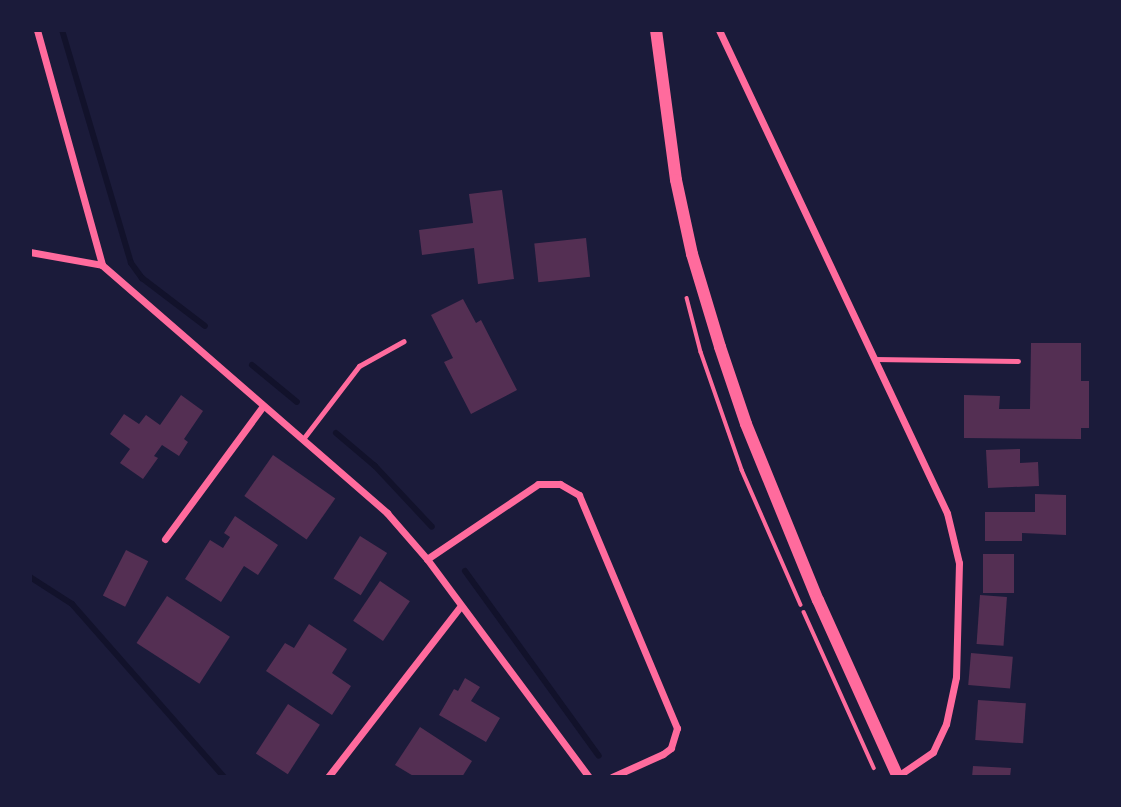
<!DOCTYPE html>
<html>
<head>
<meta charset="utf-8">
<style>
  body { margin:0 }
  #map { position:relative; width:1121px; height:807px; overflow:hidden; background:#1b1b3a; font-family:"Playfair Display",serif }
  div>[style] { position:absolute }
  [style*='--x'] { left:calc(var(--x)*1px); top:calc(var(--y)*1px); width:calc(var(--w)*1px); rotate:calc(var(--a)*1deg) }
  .stream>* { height:6px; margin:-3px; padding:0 3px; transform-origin:3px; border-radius:3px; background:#12122b }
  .building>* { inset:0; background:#542f53; transform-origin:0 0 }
  .path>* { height:3.5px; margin:-1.75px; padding:0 1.75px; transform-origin:1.75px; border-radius:1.75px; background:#ff6b9d }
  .service>* { height:5px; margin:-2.5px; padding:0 2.5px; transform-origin:2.5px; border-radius:2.5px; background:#ff6b9d }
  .minor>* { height:7px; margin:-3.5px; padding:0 3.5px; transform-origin:3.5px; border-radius:3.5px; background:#ff6b9d }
  .tertiary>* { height:12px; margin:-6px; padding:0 6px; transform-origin:6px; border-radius:6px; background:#ff6b9d }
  span { translate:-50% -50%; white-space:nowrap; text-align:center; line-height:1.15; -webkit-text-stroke:5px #1b1b3a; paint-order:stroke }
  .frame { position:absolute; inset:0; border:32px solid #1b1b3a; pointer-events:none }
</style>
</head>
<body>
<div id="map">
  <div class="stream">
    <div style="--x:62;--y:30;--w:243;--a:73.5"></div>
    <div style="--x:131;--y:263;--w:19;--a:54"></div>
    <div style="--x:142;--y:278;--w:79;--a:37.3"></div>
    <div style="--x:252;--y:365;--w:58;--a:39.4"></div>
    <div style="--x:336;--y:433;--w:51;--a:40.2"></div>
    <div style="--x:375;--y:466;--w:83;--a:46.9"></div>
    <div style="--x:465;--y:571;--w:228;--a:54.1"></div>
    <div style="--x:30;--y:577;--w:50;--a:32.7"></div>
    <div style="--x:72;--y:604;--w:230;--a:48.7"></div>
  </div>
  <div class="building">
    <div style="clip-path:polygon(502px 190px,514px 279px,478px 284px,474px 248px,422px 255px,419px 230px,473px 223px,469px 194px)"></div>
    <div style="left:586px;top:238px;width:39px;height:52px;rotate:84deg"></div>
    <div style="clip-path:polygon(463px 299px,476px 323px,481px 320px,517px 390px,471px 414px,444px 362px,453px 358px,431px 315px)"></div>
    <div style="clip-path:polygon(1031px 343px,1081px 343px,1081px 381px,1091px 381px,1091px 428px,1081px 428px,1081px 439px,964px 438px,964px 395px,1000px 396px,999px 409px,1030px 409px)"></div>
    <div style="clip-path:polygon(181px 395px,203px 411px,184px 439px,188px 442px,179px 456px,162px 445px,154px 456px,158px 458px,143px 479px,120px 463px,130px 449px,110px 434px,124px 414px,139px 424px,146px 415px,160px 425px)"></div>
    <div style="clip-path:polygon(1020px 449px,1020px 463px,1038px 462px,1039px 486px,988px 488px,986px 450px)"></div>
    <div style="left:273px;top:455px;width:76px;height:50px;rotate:35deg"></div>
    <div style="clip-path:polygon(1035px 494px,1066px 495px,1066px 535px,1022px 533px,1022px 541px,985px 541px,985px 512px,1035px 512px)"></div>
    <div style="clip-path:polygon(235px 516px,278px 545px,258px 575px,244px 566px,221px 602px,185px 579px,210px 540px,223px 548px,230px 537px,224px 533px)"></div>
    <div style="left:360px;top:536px;width:32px;height:50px;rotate:32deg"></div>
    <div style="left:126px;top:550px;width:25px;height:51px;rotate:27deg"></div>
    <div style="left:983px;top:554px;width:31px;height:39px"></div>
    <div style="left:380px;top:581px;width:36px;height:48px;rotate:34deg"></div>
    <div style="left:980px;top:595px;width:27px;height:49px;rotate:4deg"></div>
    <div style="left:167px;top:596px;width:75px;height:56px;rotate:33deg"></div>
    <div style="clip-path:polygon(309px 624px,347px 649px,332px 673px,351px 686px,332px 715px,266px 671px,285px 643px,294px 648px)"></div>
    <div style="left:971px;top:653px;width:42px;height:32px;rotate:5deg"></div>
    <div style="clip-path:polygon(465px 678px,480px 687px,471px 701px,500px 718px,486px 742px,439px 715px,454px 689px,458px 691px)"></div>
    <div style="left:978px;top:700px;width:48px;height:40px;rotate:4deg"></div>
    <div style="left:288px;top:704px;width:38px;height:59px;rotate:33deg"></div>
    <div style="clip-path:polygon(420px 727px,472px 761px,462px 777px,415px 777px,395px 765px)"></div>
    <div style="clip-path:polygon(973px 766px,1011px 768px,1010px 777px,972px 777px)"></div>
  </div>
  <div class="path">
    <div style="--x:687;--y:298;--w:56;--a:75.5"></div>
    <div style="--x:701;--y:352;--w:125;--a:70.8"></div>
    <div style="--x:742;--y:470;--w:147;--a:66.4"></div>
    <div style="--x:804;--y:612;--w:171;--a:65.8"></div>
  </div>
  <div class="service">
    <div style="--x:874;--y:359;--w:144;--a:0.8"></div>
    <div style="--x:303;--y:439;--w:92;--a:-52.5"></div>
    <div style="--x:359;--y:366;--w:51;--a:-29.1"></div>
  </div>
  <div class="minor">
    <div style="--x:37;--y:30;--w:244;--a:74.5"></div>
    <div style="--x:102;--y:265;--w:378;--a:41"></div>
    <div style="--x:387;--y:513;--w:61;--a:49"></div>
    <div style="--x:427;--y:559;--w:272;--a:53.4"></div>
    <div style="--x:719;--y:30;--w:534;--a:64.73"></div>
    <div style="--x:947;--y:513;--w:51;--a:76.5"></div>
    <div style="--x:959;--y:563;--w:114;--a:91.5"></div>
    <div style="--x:956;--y:677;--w:48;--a:102"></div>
    <div style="--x:946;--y:724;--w:31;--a:115"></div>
    <div style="--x:933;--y:752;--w:42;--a:145.6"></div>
    <div style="--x:30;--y:252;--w:73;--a:10.2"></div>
    <div style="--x:165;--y:539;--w:165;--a:-53.6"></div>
    <div style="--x:427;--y:559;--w:134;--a:-34"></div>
    <div style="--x:538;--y:484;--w:22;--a:0"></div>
    <div style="--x:560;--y:484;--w:22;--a:30"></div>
    <div style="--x:579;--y:495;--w:253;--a:67.2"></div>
    <div style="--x:677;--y:728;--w:21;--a:107"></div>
    <div style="--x:671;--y:748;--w:10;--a:143"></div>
    <div style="--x:663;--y:754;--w:56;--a:155.7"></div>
    <div style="--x:328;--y:777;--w:215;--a:-52.2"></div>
  </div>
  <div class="tertiary">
    <div style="--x:656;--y:30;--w:151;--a:82.4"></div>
    <div style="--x:676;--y:180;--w:76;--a:77.8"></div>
    <div style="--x:692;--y:254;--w:97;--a:73.2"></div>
    <div style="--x:720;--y:347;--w:81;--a:71.3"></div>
    <div style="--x:746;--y:424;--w:190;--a:67.8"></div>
    <div style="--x:818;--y:600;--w:194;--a:65.7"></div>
  </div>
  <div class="frame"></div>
</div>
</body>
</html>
